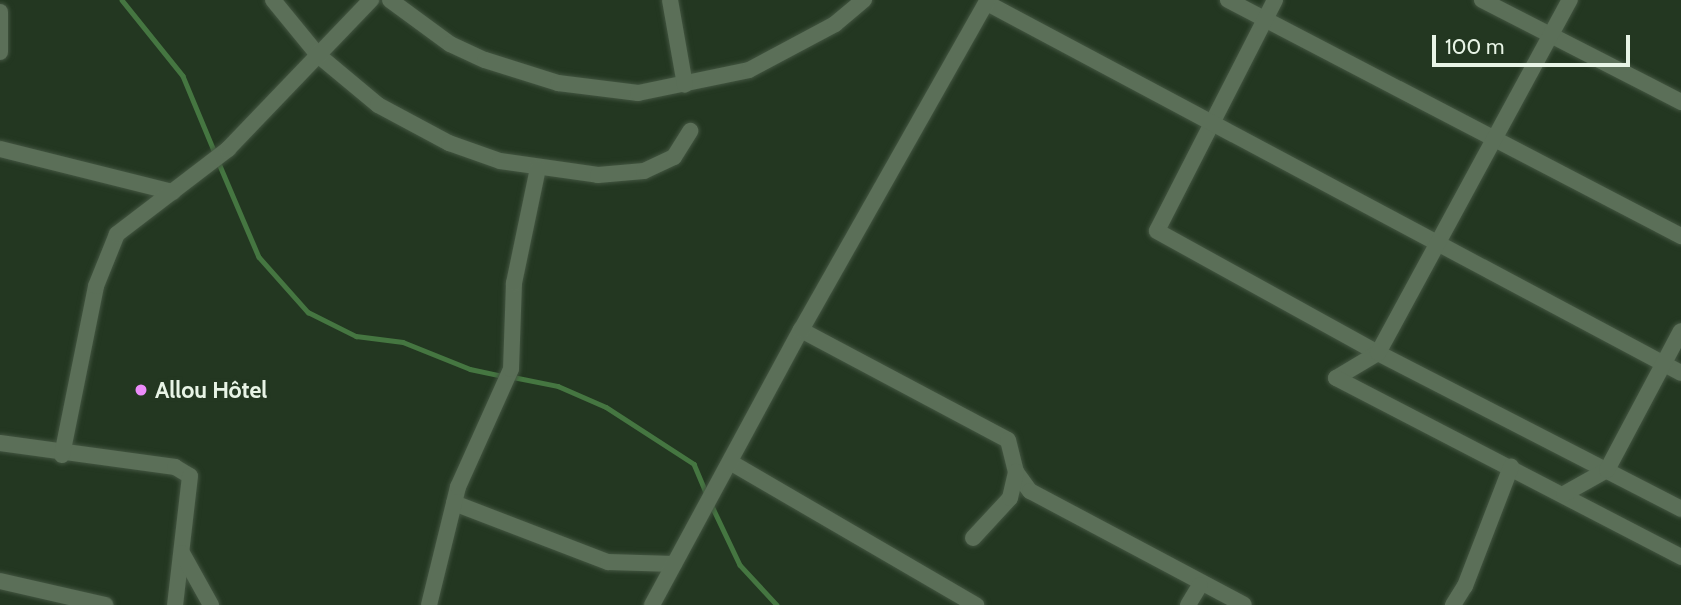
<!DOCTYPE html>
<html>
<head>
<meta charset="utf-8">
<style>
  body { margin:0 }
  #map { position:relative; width:1681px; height:605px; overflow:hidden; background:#233721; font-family:Cabin,sans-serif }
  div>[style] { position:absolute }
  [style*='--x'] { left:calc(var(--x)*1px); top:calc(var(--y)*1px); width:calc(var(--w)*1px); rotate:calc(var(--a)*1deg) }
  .stream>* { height:4.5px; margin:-2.25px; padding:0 2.25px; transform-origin:2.25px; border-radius:2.25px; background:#457641 }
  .roads { filter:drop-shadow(0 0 2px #435541) drop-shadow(0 0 2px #435541) }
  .minor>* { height:16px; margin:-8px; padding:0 8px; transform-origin:8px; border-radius:8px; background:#5b6f58 }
  .dots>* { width:19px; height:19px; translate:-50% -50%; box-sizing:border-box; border:4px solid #233721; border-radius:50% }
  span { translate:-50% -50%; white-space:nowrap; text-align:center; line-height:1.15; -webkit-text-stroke:7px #233721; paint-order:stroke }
  .poi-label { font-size:23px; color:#e8f4e6; font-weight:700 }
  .left { translate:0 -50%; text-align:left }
  .scale { position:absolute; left:1432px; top:35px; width:198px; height:32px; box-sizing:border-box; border:4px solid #e8f4e6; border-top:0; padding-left:9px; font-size:21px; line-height:24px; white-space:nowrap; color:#e8f4e6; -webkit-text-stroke:5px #233721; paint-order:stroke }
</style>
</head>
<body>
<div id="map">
  <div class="stream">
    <div style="--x:122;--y:0;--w:97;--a:51.2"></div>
    <div style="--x:183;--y:76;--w:83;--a:67.4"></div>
    <div style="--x:218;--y:161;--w:104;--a:66.9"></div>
    <div style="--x:259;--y:257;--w:74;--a:48.3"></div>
    <div style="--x:308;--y:312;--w:54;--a:26.6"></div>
    <div style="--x:356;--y:336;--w:47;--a:7.3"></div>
    <div style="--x:403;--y:342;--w:72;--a:21.9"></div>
    <div style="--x:470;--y:369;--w:35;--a:12"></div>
    <div style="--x:513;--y:377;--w:46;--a:11.3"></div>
    <div style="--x:558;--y:386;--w:52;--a:23.6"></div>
    <div style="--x:606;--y:407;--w:105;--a:32.9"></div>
    <div style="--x:694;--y:464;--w:33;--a:67"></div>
    <div style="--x:712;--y:506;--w:65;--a:64.6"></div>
    <div style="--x:740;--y:565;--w:54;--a:47.2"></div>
  </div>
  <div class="roads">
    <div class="minor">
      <div style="--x:273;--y:0;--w:71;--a:50.7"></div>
      <div style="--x:318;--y:55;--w:78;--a:39.8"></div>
      <div style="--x:378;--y:105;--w:81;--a:28.2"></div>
      <div style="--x:449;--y:143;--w:54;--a:19.4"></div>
      <div style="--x:500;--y:161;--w:99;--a:8.1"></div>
      <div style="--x:598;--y:175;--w:46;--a:-5"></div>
      <div style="--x:644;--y:171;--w:33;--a:-25"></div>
      <div style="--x:674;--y:157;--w:31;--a:-58"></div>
      <div style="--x:390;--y:0;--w:74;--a:36.3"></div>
      <div style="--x:450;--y:44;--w:38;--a:25"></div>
      <div style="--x:485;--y:60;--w:77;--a:17.5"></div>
      <div style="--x:558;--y:83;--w:81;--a:7.1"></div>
      <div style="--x:638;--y:93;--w:113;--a:-11.7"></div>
      <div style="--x:749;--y:70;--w:98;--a:-28.1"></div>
      <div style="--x:835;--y:24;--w:38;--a:-40"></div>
      <div style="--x:670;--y:0;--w:86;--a:80"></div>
      <div style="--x:1228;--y:0;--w:511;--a:27.52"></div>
      <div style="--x:1275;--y:0;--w:259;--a:117.1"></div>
      <div style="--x:1157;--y:231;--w:252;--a:28.9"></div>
      <div style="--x:1378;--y:353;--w:341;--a:27.2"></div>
      <div style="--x:1482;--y:0;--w:224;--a:27.1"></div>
      <div style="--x:987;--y:3;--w:786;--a:28.06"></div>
      <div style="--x:0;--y:12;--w:40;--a:90"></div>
      <div style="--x:0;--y:149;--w:178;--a:14"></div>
      <div style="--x:801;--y:330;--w:234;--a:28"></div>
      <div style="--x:1008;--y:440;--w:33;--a:76"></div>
      <div style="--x:1016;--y:472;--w:24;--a:54"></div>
      <div style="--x:1030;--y:491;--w:242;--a:28"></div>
      <div style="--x:1336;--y:378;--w:49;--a:-30.8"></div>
      <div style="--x:1378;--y:353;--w:402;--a:-61.5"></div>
      <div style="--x:1336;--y:378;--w:389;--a:27.4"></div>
      <div style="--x:0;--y:443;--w:177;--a:7.8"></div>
      <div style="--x:175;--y:467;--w:17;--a:31"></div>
      <div style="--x:190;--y:476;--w:130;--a:96.6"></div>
      <div style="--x:62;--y:455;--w:172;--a:-78.6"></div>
      <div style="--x:96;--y:286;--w:56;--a:-68"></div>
      <div style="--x:117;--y:234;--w:140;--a:-37.4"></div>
      <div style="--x:228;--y:149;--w:207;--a:-46.2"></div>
      <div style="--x:730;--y:462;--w:285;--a:30.2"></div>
      <div style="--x:1564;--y:494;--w:49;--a:-29.2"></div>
      <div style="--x:1607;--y:470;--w:157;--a:-62"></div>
      <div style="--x:454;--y:503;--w:165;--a:21"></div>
      <div style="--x:608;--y:562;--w:66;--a:1.7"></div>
      <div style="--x:973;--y:538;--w:54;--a:-47.2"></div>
      <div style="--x:1010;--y:498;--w:27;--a:-77"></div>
      <div style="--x:182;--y:553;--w:60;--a:60.9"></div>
      <div style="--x:0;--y:581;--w:108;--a:12.9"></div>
      <div style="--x:429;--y:605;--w:122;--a:-76.2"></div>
      <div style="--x:458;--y:487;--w:129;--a:-65.8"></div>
      <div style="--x:511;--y:369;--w:86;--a:-88"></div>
      <div style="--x:514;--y:283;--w:117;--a:-78.2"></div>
      <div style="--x:652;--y:605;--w:313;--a:-61.6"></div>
      <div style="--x:801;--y:330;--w:379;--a:-60.5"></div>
      <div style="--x:1188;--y:605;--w:23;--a:-59"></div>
      <div style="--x:1453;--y:605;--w:22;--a:-58"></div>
      <div style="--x:1465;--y:586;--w:128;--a:-68.9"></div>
    </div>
  </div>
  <div class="dots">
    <div style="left:141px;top:390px;background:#ec8cfa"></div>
  </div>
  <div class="poi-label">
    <span class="left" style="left:155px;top:390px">Allou Hôtel</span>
  </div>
  <div class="scale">100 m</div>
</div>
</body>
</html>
